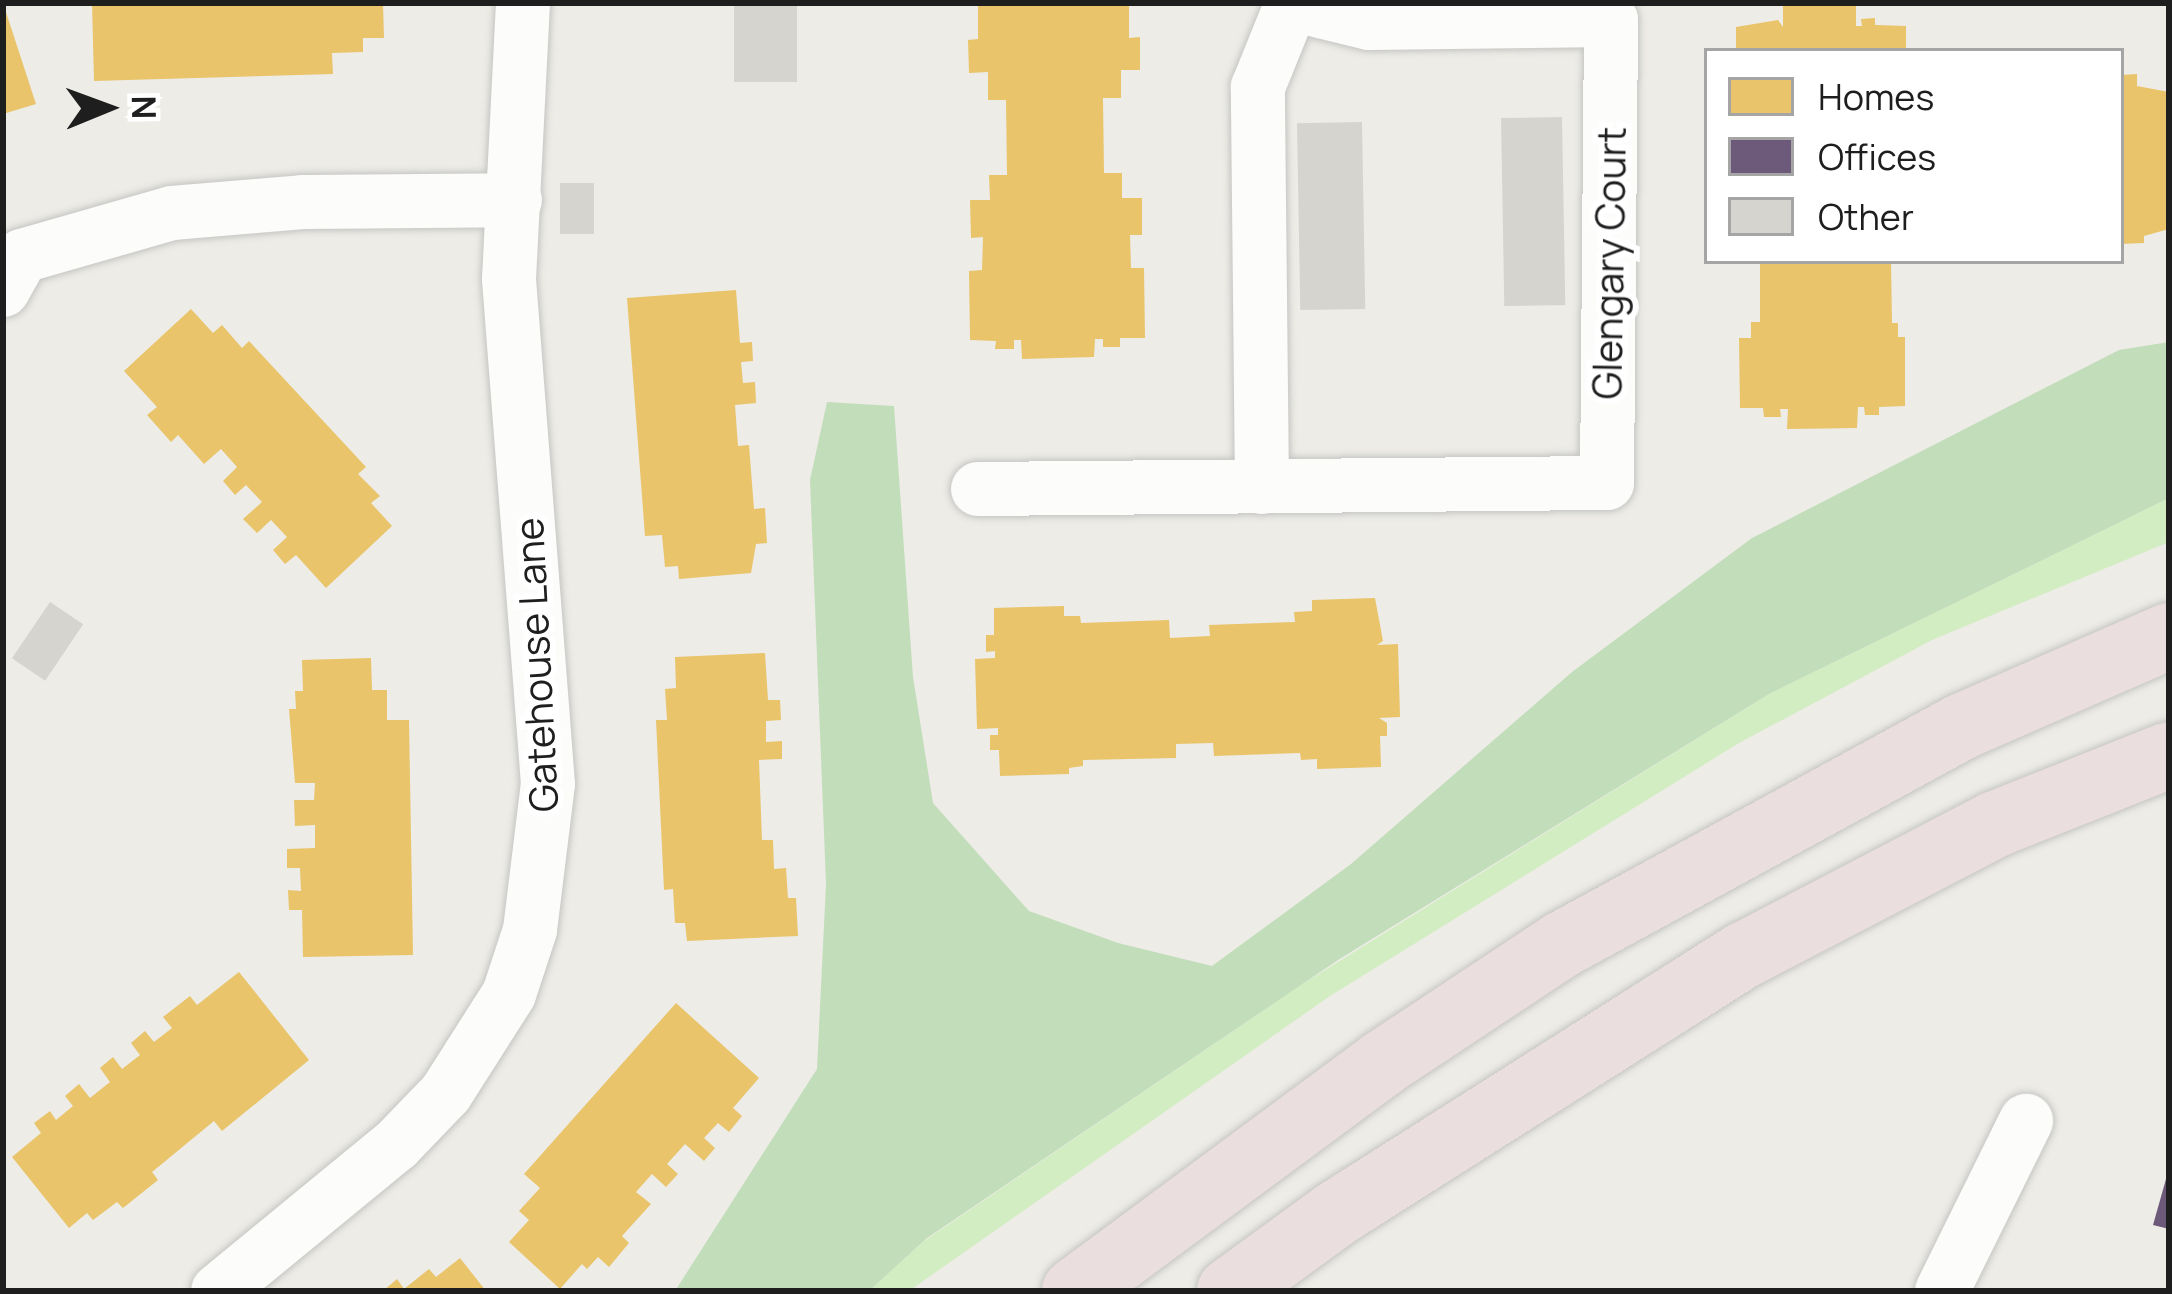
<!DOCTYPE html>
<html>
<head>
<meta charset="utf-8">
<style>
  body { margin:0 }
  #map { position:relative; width:2172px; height:1294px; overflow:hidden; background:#edece7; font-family:Manrope,sans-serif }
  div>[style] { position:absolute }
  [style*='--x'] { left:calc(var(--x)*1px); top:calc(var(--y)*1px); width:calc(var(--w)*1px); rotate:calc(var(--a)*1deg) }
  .grass>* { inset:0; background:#d3edc3 }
  .forest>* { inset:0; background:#c2ddba }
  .homes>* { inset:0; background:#e9c46a }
  .offices>* { inset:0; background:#6d597a }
  .building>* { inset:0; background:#d6d4cf; transform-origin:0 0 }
  .roads { filter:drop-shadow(0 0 3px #c5c5c3) drop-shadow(0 0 3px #c5c5c3) }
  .minor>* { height:54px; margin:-27px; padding:0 27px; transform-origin:27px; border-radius:27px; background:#fcfcfb }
  .motorway>* { height:66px; margin:-33px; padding:0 33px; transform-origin:33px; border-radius:33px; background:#eadede }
  span { translate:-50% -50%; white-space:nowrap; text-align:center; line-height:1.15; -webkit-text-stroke:12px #fff; paint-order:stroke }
  .street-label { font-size:39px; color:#1e1e1e }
  .frame { position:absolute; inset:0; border:6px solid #1e1e1e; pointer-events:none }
  .legend { position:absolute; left:1704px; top:48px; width:420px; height:216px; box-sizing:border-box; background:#fff; border:3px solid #a5a5a5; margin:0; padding:15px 21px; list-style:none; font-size:36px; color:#1e1e1e }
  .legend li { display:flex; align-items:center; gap:24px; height:60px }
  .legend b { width:60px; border:3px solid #a5a5a5 }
  .north { position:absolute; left:48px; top:48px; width:120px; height:120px; -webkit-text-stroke:9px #fff; paint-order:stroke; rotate:89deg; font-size:33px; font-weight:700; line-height:48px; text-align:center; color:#1e1e1e }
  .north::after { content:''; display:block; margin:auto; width:42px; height:54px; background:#1e1e1e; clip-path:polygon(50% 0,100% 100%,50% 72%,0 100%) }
</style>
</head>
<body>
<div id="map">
  <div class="grass">
    <div style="clip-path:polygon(2169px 498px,2169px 542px,1932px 640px,1739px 743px,1330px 996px,909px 1291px,869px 1291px,924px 1241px,1301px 985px,1769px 694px)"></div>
  </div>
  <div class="forest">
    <div style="clip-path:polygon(2169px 342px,2169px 498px,1769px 694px,1338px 960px,927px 1238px,869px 1291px,675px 1291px,817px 1069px,826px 884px,810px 480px,827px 402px,894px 406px,913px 677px,933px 803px,1029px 911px,1118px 943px,1212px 966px,1351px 864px,1572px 672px,1752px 538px,2119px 350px)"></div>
  </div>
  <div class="homes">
    <div style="clip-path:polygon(3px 3px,36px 104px,3px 114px)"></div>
    <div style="clip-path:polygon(92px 3px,383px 3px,384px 38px,363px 38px,363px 52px,332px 53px,333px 74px,94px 81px)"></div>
    <div style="clip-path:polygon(978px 3px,1129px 3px,1129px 38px,1140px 37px,1140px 70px,1121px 70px,1121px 98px,1103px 98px,1104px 173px,1122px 173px,1122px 198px,1142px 198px,1142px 235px,1130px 235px,1131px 268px,1144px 268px,1145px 338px,1120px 338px,1120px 347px,1103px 347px,1103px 339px,1095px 339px,1094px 357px,1022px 359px,1021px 340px,1014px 340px,1014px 349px,995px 349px,996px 341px,970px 340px,969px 271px,982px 270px,983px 237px,971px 238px,970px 200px,990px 200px,989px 175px,1007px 175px,1006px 100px,988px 100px,988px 72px,969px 73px,968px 40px,978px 39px)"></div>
    <div style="clip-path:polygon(1783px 5px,1856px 5px,1856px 26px,1862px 26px,1861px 19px,1875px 18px,1875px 25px,1906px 26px,1906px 51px,1736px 51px,1736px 27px,1778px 20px,1783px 27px)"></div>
    <div style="clip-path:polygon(2137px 74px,2137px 86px,2169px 92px,2169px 229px,2144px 236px,2144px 243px,2121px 244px,2121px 75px)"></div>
    <div style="clip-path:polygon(1760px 261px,1891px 261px,1892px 323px,1898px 323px,1898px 337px,1905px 337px,1905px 406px,1879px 407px,1879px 415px,1865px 415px,1864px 407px,1858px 407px,1857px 428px,1787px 429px,1788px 409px,1780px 409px,1781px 417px,1764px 417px,1763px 408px,1740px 408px,1739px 338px,1751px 338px,1751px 322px,1760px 322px)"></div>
    <div style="clip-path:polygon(736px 290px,740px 343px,752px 342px,753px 361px,741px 362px,743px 383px,755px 382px,756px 403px,735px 405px,738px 446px,749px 445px,754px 509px,765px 508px,767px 543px,756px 544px,751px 573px,679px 579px,678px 566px,665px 567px,662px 535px,645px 536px,627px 298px)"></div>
    <div style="clip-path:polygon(191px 309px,213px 333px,222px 325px,242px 348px,249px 341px,366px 467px,358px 474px,380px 496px,371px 503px,392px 526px,326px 588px,296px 555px,285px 564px,273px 550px,287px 537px,271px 520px,257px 533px,243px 519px,262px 502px,246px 485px,235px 495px,223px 481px,237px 467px,221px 449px,204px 464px,178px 435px,171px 442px,147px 415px,157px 407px,124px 371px)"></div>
    <div style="clip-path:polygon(1375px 598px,1383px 641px,1377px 645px,1398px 644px,1400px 717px,1379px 718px,1387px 723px,1387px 736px,1380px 736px,1381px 767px,1317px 769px,1317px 759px,1301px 760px,1300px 753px,1214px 756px,1213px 743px,1176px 744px,1176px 758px,1083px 760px,1083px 766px,1069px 768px,1069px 774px,1000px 776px,999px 750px,990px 750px,990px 735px,998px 735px,998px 728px,977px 729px,975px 659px,995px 658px,995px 651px,986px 652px,986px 635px,994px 635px,994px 608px,1064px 606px,1064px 616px,1080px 616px,1081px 623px,1169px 620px,1170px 638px,1210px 636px,1209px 625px,1295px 622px,1294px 612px,1312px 611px,1312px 600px)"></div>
    <div style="clip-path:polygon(765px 653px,768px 700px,780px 700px,781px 720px,766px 721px,766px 742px,782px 741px,782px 759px,759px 760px,762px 840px,773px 840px,774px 869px,786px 868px,788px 898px,796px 898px,798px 936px,687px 941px,685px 923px,675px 923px,673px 889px,664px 890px,656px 720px,667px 720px,665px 689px,676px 688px,675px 657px)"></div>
    <div style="clip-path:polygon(371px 658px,372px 690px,387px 690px,387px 720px,409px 720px,413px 955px,303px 957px,302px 910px,289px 910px,288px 890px,301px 891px,300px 868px,287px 868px,287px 849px,315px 848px,315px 825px,295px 826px,294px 800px,314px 800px,315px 783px,295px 783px,289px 709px,296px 709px,295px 691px,303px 691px,302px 660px)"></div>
    <div style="clip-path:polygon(239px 972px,309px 1060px,222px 1131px,214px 1121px,152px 1172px,158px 1180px,123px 1208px,117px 1202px,93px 1220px,87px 1213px,69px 1228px,12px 1157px,41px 1133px,34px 1123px,50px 1111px,56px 1120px,73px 1106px,65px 1096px,79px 1084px,90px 1098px,110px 1082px,100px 1068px,113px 1057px,122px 1069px,140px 1055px,131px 1043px,145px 1031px,154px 1042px,172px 1028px,163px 1017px,190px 996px,197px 1005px)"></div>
    <div style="clip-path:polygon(676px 1003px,759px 1078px,733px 1108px,742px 1116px,729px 1132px,718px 1123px,704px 1138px,715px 1148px,704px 1161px,685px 1144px,667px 1164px,678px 1174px,666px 1187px,652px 1174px,636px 1192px,651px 1204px,622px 1236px,629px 1243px,609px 1267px,598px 1257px,587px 1269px,582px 1264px,560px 1289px,509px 1242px,529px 1220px,519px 1211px,540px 1188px,524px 1174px)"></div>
    <div style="clip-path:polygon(460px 1258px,486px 1291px,383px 1291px,397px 1279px,404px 1289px,429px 1269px,436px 1277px)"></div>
  </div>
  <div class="offices">
    <div style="clip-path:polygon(2168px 1172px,2169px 1172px,2169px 1229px,2153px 1225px)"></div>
  </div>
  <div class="building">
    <div style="left:734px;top:3px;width:63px;height:79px"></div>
    <div style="left:1562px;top:117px;width:188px;height:61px;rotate:89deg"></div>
    <div style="left:1362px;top:122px;width:187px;height:65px;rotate:89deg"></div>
    <div style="left:560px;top:183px;width:34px;height:51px"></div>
    <div style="left:50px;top:602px;width:40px;height:68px;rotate:34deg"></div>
  </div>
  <div class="roads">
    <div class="minor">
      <div style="--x:3;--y:290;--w:39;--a:-61"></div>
      <div style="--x:22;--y:256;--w:156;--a:-16"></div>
      <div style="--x:172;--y:213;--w:131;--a:-4.8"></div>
      <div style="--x:303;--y:202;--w:212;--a:-0.5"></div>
      <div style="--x:1262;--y:487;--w:400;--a:-90.6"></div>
      <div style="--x:1258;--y:87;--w:91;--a:-68"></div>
      <div style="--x:978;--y:489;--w:629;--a:-0.55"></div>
      <div style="--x:1607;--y:483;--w:463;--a:-89.5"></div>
      <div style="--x:1611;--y:20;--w:242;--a:179.3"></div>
      <div style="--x:1369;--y:23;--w:80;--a:-166.3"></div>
      <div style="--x:218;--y:1291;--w:230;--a:-39.4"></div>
      <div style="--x:396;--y:1145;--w:72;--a:-46.1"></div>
      <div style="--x:446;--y:1093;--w:117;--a:-57.5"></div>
      <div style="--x:509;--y:994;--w:67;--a:-71.8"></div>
      <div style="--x:530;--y:930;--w:147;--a:-83"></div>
      <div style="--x:548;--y:784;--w:507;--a:-94.42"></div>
      <div style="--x:509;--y:279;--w:276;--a:-87.1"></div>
      <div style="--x:1942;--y:1291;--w:190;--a:-63.7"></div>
    </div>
    <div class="motorway">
      <div style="--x:1075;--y:1291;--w:383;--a:-36.5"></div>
      <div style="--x:1383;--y:1063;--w:216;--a:-33.5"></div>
      <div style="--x:1563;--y:944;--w:456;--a:-28.6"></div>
      <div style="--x:1963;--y:726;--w:225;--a:-23.6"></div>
      <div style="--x:1230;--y:1291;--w:132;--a:-36.1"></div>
      <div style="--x:1337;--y:1213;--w:482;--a:-32.4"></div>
      <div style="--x:1744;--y:955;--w:284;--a:-27.5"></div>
      <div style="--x:1996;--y:824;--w:186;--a:-21.7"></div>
    </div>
  </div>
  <div class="street-label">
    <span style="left:1609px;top:263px;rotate:-89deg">Glengary Court</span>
    <span style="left:536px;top:665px;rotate:-93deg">Gatehouse Lane</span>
  </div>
  <div class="frame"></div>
  <ul class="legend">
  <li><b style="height:33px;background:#e9c46a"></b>Homes</li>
  <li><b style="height:33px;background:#6d597a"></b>Offices</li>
  <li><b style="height:33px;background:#d6d4cf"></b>Other</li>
  </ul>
  <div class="north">N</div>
</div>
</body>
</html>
